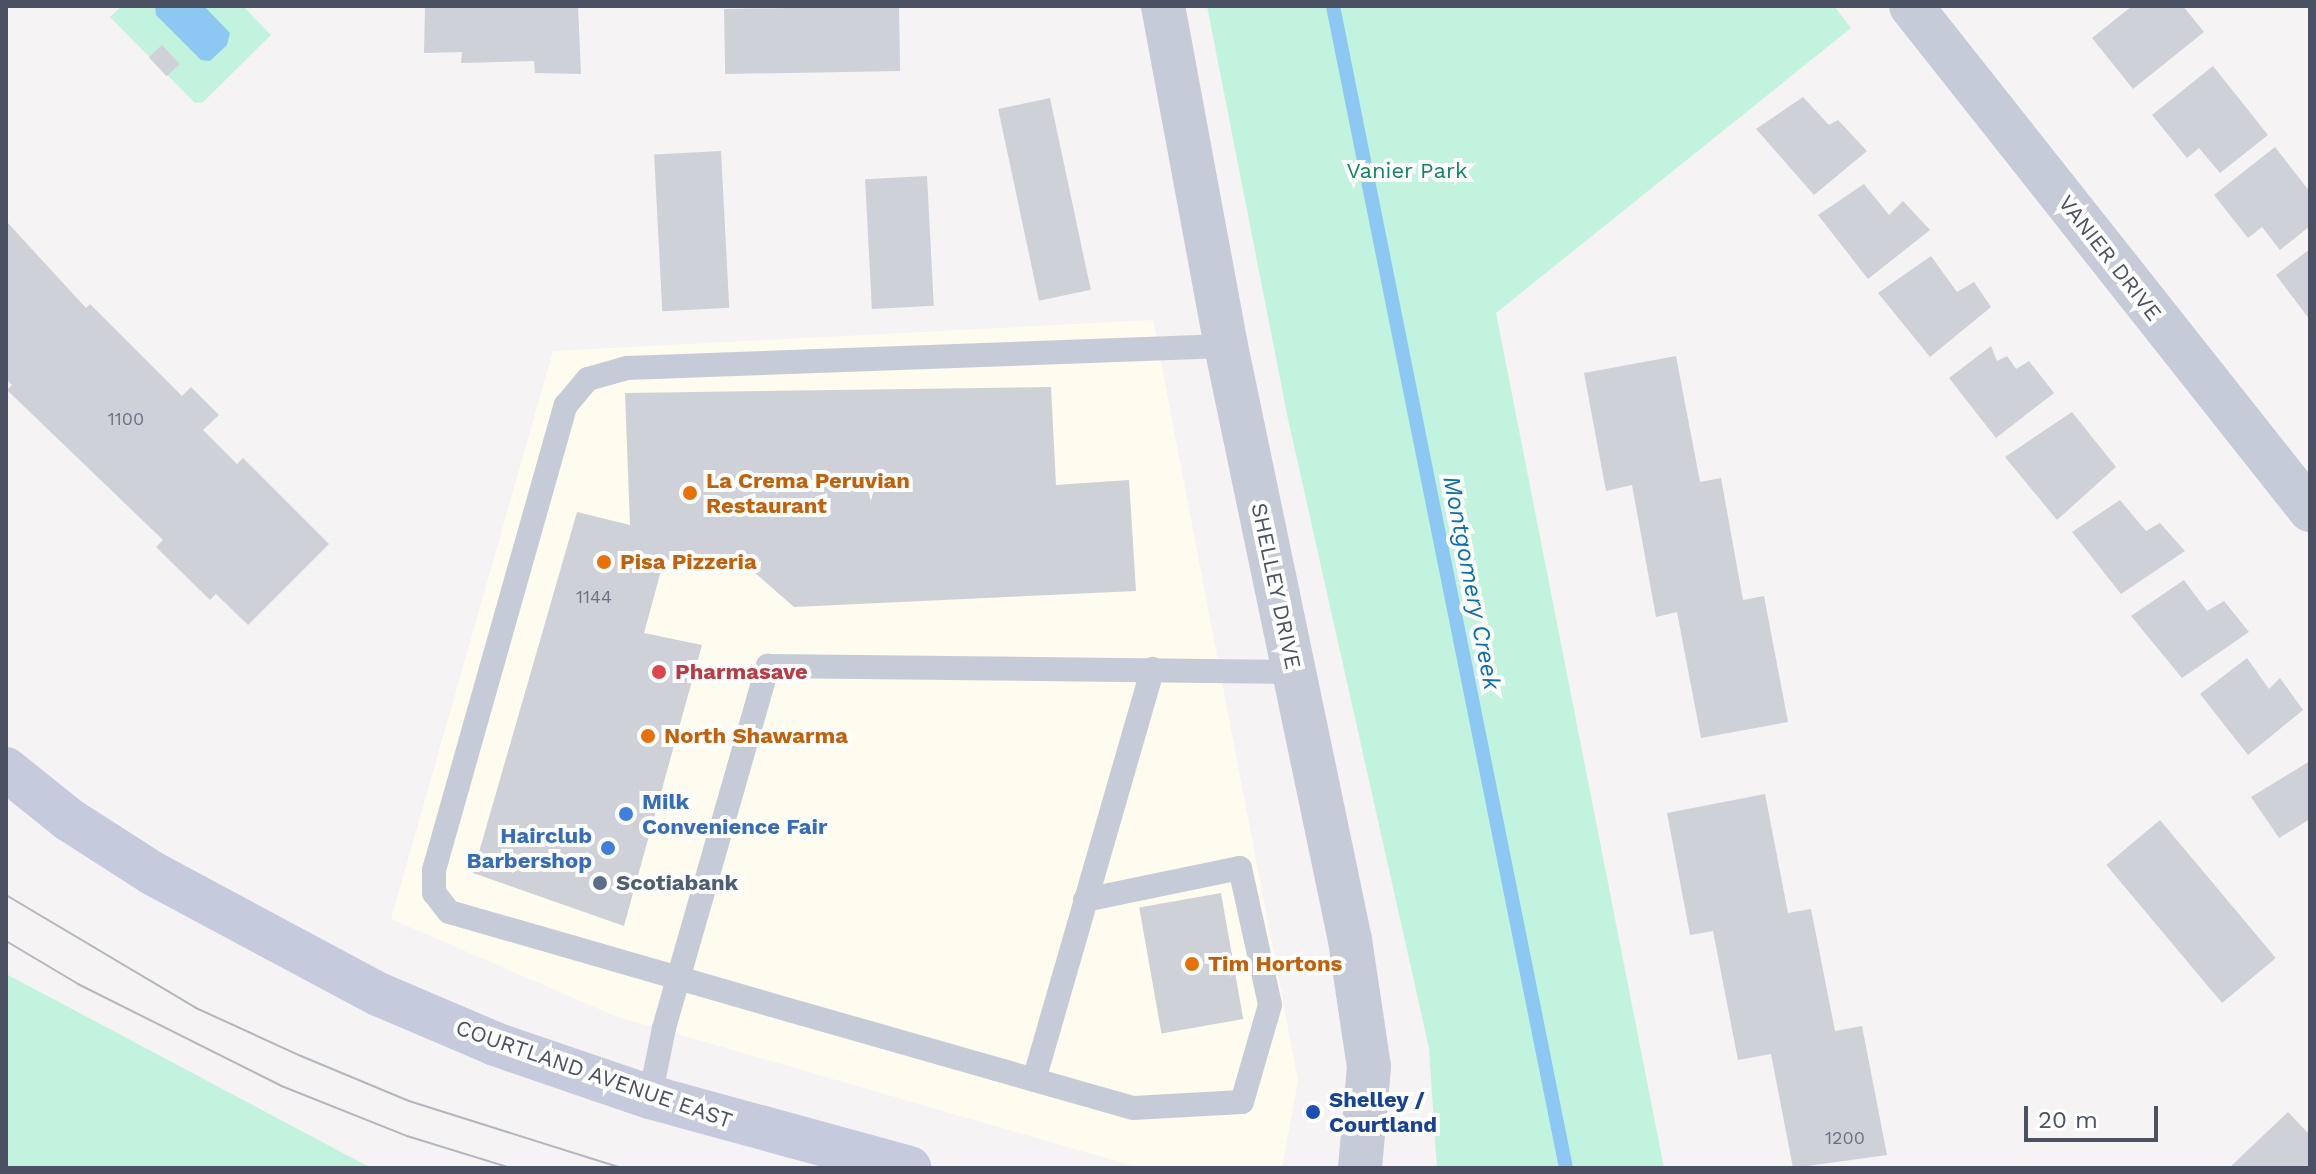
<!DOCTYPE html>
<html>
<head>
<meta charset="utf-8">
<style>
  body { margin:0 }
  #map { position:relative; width:2316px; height:1174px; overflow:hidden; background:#f5f3f3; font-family:"Work Sans",sans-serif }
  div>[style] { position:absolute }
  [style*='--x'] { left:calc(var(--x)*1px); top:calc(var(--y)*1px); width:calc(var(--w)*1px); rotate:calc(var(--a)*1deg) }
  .commercial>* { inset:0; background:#fdfcee }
  .green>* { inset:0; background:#c1f3de }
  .water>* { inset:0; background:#8cc8f1 }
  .stream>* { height:14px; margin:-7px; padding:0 7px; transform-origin:7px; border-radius:7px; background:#8cc8f1 }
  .building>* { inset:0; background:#cfd1d8; transform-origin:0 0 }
  .service>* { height:24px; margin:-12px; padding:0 12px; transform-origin:12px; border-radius:12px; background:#c6ccd7 }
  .minor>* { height:44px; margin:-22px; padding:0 22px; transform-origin:22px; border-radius:22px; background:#c6ccd7 }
  .secondary>* { height:44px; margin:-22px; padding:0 22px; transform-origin:22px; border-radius:22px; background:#c5cbdc }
  .tram>* { height:2px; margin:-1px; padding:0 1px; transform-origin:1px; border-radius:1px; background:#b4b6bd }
  .dots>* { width:22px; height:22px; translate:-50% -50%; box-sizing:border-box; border:4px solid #fff; border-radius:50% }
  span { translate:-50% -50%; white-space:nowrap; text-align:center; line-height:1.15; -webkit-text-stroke:8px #fff; paint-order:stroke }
  .number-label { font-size:18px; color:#6a7180 }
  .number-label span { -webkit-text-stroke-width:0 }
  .park-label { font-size:22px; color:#138462 }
  .street-label { font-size:22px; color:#495162 }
  .food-label { font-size:22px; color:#c56008; font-weight:700 }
  .left { translate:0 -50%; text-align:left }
  .health-label { font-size:22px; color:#be3a42; font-weight:700 }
  .shop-label { font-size:22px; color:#366cbe; font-weight:700 }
  .right { translate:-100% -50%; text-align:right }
  .service-label { font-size:22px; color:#4e5e75; font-weight:700 }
  .transit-label { font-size:22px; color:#164399; font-weight:700 }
  .water-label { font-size:24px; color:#056eb9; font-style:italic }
  .frame { position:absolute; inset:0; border:8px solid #495162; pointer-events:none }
  .scale { position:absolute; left:2024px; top:1106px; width:134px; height:36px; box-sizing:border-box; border:4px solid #495162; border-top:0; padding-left:10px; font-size:24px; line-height:28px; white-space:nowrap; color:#495162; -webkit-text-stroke:6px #fff; paint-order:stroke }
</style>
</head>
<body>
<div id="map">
  <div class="commercial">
    <div style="clip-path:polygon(1153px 320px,1298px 1080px,1282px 1168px,1140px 1168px,615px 1016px,391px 919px,553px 351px)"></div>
  </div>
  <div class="green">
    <div style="clip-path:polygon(122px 6px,243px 6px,271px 35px,203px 102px,195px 103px,110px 17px)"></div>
    <div style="clip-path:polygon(1207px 6px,1834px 6px,1851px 28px,1496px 313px,1664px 1168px,1437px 1168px,1429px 1048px,1288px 419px)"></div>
    <div style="clip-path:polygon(6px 974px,72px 1009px,371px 1168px,6px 1168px)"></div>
  </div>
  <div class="water">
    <div style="clip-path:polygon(155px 6px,204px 6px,230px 33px,227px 45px,210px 61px,201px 60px,156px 15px)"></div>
  </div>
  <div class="stream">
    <div style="--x:1333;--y:6;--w:1185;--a:78.66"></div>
  </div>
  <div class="building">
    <div style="clip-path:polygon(425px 6px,578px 6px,581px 74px,535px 73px,534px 61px,461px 63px,462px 52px,424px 53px)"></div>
    <div style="left:899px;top:6px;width:65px;height:175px;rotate:89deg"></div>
    <div style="clip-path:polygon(2132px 6px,2183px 6px,2204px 32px,2133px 89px,2092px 38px)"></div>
    <div style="left:162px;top:45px;width:26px;height:18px;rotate:47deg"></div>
    <div style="clip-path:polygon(2213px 66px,2268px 135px,2220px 173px,2199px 148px,2187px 158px,2152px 115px)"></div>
    <div style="clip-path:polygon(1803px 97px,1829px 125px,1838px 120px,1867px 151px,1814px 195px,1756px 129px)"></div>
    <div style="left:1050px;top:98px;width:196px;height:53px;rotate:78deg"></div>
    <div style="clip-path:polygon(2275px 147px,2310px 192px,2310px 226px,2280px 250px,2262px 227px,2248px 238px,2214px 195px)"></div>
    <div style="left:721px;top:151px;width:157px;height:67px;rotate:87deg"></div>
    <div style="left:927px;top:176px;width:130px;height:62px;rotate:87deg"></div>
    <div style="clip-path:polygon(1864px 184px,1889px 215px,1903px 201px,1930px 230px,1868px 279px,1818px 215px)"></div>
    <div style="clip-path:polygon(6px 221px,86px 308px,90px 304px,182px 396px,191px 387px,219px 415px,203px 430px,237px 464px,243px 458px,329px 544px,248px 625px,216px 594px,210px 600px,156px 547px,163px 540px,7px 390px,12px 385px,6px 379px)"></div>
    <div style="clip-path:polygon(2310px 249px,2310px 320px,2276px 275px)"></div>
    <div style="clip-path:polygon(1931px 256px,1957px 292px,1974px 282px,1991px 307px,1930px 357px,1878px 293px)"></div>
    <div style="clip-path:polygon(1991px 346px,1997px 361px,2007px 356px,2016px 369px,2029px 361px,2054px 393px,1996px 438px,1949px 378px)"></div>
    <div style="clip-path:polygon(1676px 356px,1700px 482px,1721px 478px,1743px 600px,1764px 596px,1788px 722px,1701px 738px,1677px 612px,1656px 617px,1632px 485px,1606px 491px,1584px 373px)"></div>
    <div style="clip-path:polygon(1051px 387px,1056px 485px,1129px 480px,1136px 591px,794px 607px,737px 557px,664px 560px,644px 633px,702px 645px,624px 926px,473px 873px,577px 512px,630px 525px,625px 393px)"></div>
    <div style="clip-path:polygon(2072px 412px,2116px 467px,2057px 520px,2005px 457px)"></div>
    <div style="clip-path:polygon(2120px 500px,2146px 531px,2160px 523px,2185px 551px,2121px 594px,2072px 532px)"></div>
    <div style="clip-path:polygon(2184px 580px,2207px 611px,2224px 601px,2249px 632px,2182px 678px,2131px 616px)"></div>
    <div style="clip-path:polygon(2247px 658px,2269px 689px,2280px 678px,2303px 710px,2248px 755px,2200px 694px)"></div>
    <div style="clip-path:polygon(2310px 761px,2310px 819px,2279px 838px,2251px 797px)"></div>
    <div style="clip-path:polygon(1765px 794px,1788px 913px,1811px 909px,1835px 1031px,1862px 1026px,1887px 1155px,1793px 1168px,1771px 1054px,1738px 1060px,1713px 931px,1690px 935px,1667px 813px)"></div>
    <div style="left:2160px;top:820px;width:180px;height:70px;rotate:50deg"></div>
    <div style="left:1221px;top:893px;width:128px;height:83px;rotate:80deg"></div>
    <div style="clip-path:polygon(2288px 1112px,2310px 1135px,2310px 1168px,2229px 1168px)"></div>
  </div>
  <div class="service">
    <div style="--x:1085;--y:900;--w:158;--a:-11.7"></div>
    <div style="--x:1240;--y:868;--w:140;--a:77.6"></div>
    <div style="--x:1270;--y:1005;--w:101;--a:106.1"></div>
    <div style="--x:1242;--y:1102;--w:109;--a:176.8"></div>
    <div style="--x:1133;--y:1108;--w:343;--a:-164.1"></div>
    <div style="--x:803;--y:1014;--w:368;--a:-163.9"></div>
    <div style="--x:449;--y:912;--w:24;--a:-128"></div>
    <div style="--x:434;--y:893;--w:23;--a:-90"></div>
    <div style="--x:434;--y:870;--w:483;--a:-74.2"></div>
    <div style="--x:566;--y:405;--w:34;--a:-50"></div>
    <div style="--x:588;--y:379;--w:41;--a:-15.8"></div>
    <div style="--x:627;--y:368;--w:599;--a:-2.1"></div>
    <div style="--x:1034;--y:1080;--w:428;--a:-73.9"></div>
    <div style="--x:650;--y:1097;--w:70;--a:-78.5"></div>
    <div style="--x:664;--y:1028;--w:377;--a:-74"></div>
    <div style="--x:768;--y:666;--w:526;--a:0.65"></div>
  </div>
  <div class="minor">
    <div style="--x:1163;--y:6;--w:346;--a:79.5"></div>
    <div style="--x:1226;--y:346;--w:607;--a:78.21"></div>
    <div style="--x:1350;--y:940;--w:128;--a:81.5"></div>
    <div style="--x:1369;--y:1067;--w:101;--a:95.1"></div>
    <div style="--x:1911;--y:6;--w:643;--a:51.63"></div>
  </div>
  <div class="secondary">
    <div style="--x:6;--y:769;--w:80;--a:38.9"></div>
    <div style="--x:68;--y:819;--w:100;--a:32.7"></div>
    <div style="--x:152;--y:873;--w:256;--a:28.2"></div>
    <div style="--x:378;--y:994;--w:127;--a:23.1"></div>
    <div style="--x:495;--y:1044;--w:164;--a:18.9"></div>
    <div style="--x:650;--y:1097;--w:269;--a:15.3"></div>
  </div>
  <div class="tram">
    <div style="--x:6;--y:895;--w:221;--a:30.7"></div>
    <div style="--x:196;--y:1008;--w:115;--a:24.6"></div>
    <div style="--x:301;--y:1056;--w:117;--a:22.6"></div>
    <div style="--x:409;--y:1101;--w:222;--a:17.5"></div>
    <div style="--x:6;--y:941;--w:84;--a:30.8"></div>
    <div style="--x:78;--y:984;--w:230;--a:26.6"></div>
    <div style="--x:284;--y:1087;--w:132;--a:21.7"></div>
    <div style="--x:407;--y:1136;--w:109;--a:17.1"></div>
  </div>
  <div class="dots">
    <div style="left:690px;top:493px;background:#e8710a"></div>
    <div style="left:604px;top:562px;background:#e8710a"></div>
    <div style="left:659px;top:672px;background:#e0444e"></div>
    <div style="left:648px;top:736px;background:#e8710a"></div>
    <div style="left:626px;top:814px;background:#3f7fe0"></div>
    <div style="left:608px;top:848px;background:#3f7fe0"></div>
    <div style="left:600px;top:883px;background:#5c6f8a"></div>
    <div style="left:1192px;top:964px;background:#e8710a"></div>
    <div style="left:1313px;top:1112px;background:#1a4fb4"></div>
  </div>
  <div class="number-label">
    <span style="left:126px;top:419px">1100</span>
    <span style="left:594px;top:597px">1144</span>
    <span style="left:1845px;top:1138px">1200</span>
  </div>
  <div class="park-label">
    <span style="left:1407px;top:171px">Vanier Park</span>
  </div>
  <div class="street-label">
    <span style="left:2110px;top:258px;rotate:52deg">VANIER DRIVE</span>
    <span style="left:1276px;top:586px;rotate:78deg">SHELLEY DRIVE</span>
    <span style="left:594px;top:1074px;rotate:19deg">COURTLAND AVENUE EAST</span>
  </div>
  <div class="food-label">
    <span class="left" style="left:706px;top:493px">La Crema Peruvian<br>Restaurant</span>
    <span class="left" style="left:620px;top:562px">Pisa Pizzeria</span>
    <span class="left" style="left:664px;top:736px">North Shawarma</span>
    <span class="left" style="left:1208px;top:964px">Tim Hortons</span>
  </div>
  <div class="health-label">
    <span class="left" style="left:675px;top:672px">Pharmasave</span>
  </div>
  <div class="shop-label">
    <span class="left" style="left:642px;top:814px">Milk<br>Convenience Fair</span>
    <span class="right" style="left:592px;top:848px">Hairclub<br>Barbershop</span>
  </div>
  <div class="service-label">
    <span class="left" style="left:616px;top:883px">Scotiabank</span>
  </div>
  <div class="transit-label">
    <span class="left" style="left:1329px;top:1112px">Shelley /<br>Courtland</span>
  </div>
  <div class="water-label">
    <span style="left:1471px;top:583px;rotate:79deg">Montgomery Creek</span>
  </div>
  <div class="frame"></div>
  <div class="scale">20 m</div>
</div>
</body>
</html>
